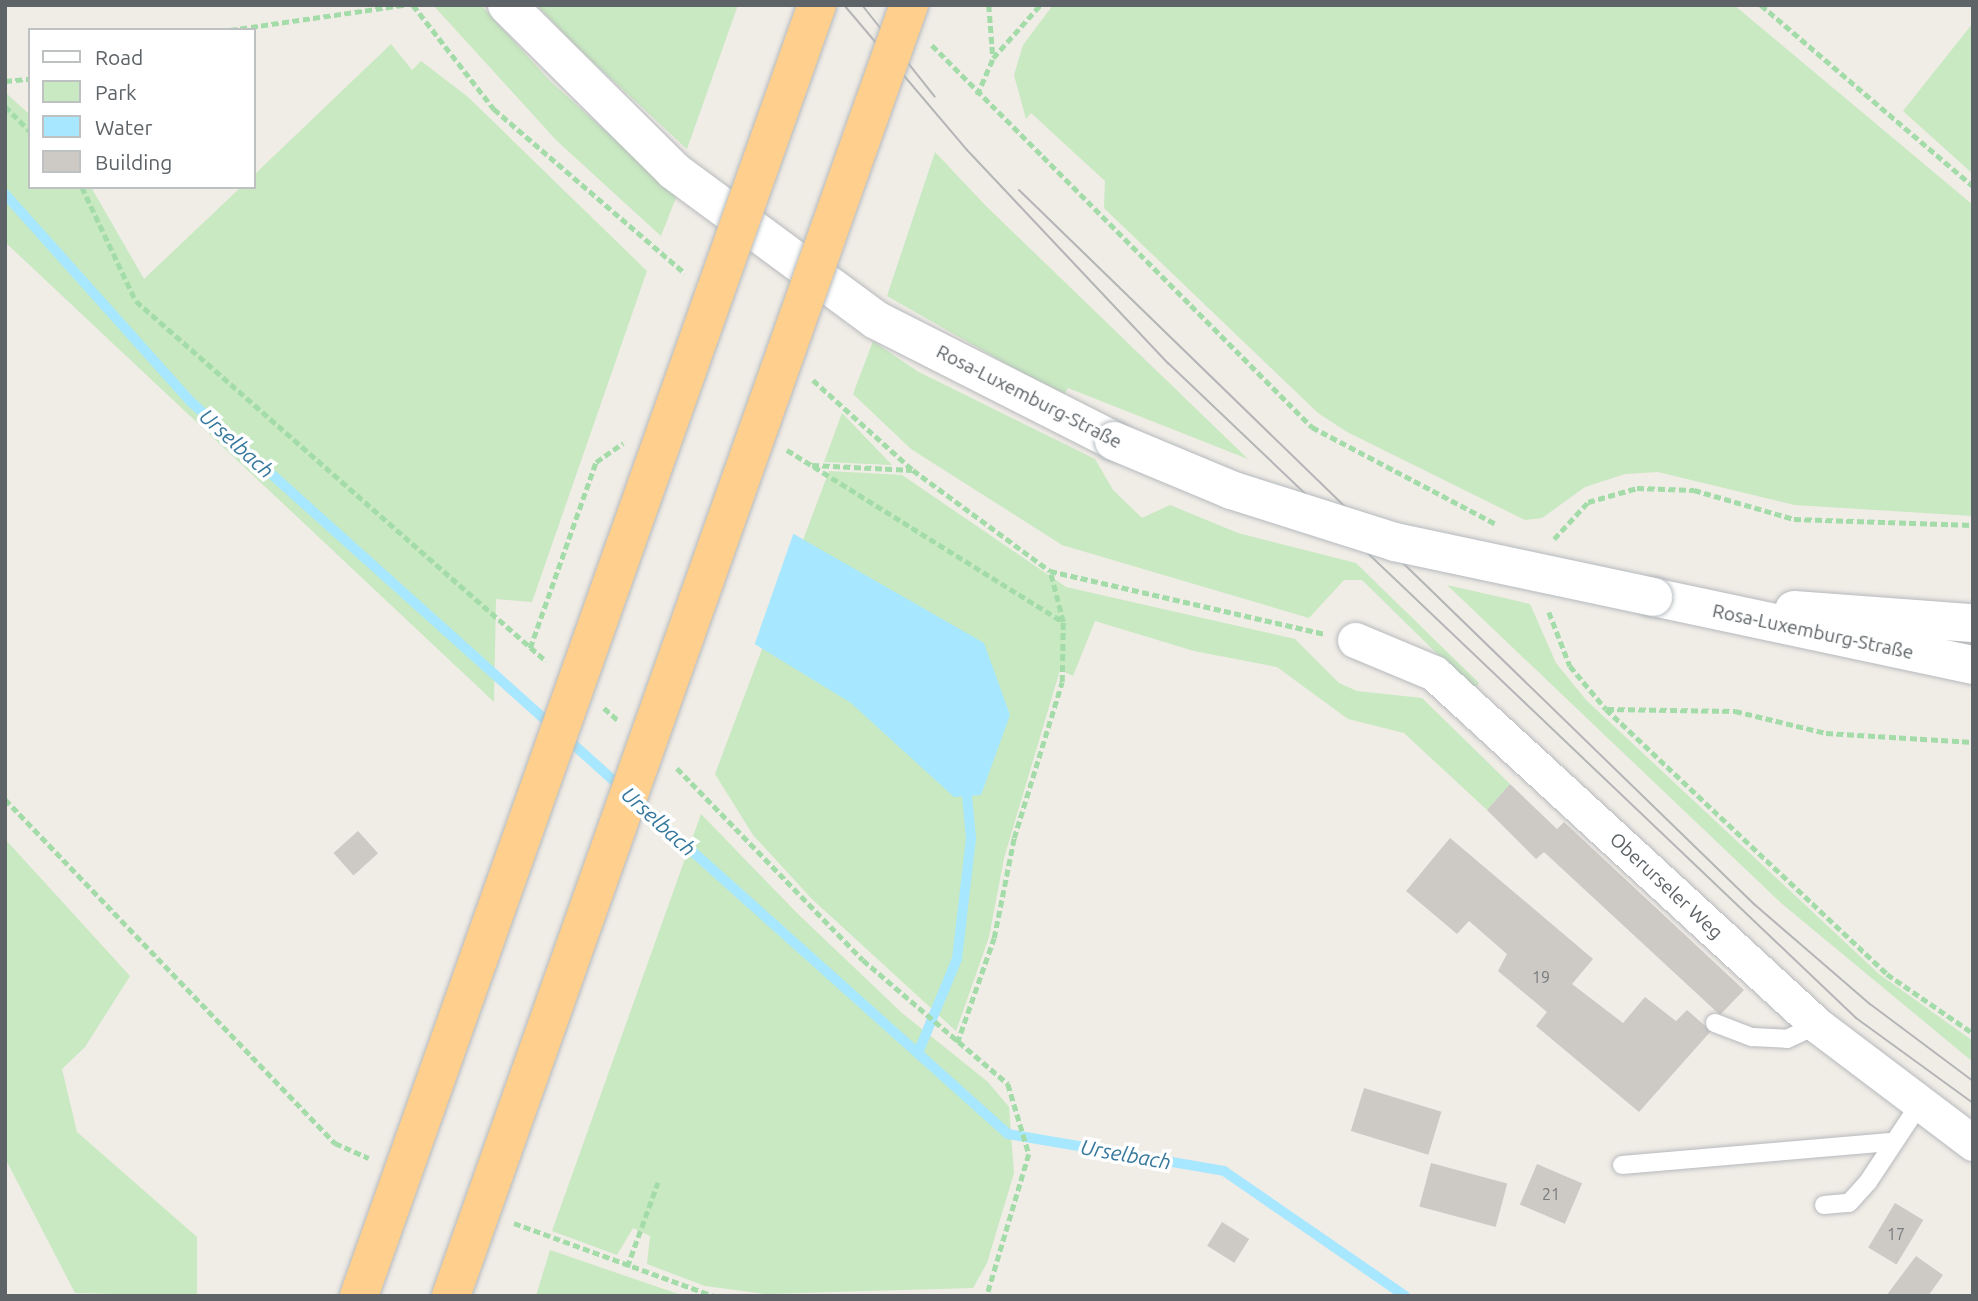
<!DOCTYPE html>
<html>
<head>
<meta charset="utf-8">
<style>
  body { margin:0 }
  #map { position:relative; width:1978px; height:1301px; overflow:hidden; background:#f0ece6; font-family:Ubuntu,sans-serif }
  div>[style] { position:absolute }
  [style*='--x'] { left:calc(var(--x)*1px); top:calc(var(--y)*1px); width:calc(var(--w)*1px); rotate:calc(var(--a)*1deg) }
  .green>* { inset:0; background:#c8e9c1 }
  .water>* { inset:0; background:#a7e7ff }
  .pier>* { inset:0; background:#f0ece6 }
  .stream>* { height:10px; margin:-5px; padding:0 5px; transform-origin:5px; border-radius:5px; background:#a7e7ff }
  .building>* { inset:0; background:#cdc9c5; transform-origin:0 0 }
  .path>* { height:4.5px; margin-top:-2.25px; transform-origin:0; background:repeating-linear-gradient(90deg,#a3dca9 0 7px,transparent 0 10.5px) }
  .roads { filter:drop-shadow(0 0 2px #b6b9bd) drop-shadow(0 0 2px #b6b9bd) }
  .service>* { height:18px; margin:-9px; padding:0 9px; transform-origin:9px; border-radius:9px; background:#fff }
  .minor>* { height:35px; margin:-17.5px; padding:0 17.5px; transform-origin:17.5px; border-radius:17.5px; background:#fff }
  .secondary>* { height:38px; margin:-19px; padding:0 19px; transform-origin:19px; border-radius:19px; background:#fff }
  .tram>* { height:2px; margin:-1px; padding:0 1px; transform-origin:1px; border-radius:1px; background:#b4b5b6 }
  .bridges { filter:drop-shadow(0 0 2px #b4babe) drop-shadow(0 0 2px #b4babe) }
  .secondary-bridge>* { height:38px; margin:-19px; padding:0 19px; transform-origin:19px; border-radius:19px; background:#fff }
  .motorway-bridge>* { height:38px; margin:-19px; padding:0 19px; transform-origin:19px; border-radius:19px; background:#ffcf8e }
  span { translate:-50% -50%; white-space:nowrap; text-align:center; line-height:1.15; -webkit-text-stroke:7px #fff; paint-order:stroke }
  .number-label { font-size:16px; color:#797c7e }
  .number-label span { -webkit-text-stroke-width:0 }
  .street-label { font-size:19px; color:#5d6367 }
  .water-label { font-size:21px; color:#36789c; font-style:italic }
  .frame { position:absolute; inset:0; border:7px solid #5d6367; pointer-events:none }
  .legend { position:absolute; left:28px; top:28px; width:228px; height:161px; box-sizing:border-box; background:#fff; border:2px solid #bec1c2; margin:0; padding:9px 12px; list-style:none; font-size:21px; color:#5d6367 }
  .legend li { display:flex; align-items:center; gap:14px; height:35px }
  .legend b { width:35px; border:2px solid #bec1c2 }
</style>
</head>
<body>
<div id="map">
  <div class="green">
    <div style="clip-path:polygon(433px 5px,481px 5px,550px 81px,677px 195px,661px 236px,557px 141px)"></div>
    <div style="clip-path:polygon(537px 5px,738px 5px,687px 149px,578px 48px)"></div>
    <div style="clip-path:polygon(1053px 5px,1734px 5px,1973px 205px,1973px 516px,1795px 505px,1658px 472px,1625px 474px,1585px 487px,1542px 518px,1525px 520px,1347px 432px,1318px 413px,1104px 208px,1105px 181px,1031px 113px,1026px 119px,1014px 75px,1023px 45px)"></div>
    <div style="clip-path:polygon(1973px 23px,1973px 174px,1903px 111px)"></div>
    <div style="clip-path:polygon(391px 44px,412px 70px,421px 61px,468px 97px,647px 271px,532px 602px,496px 599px,494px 702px,5px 242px,5px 92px,30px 115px,30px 187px,91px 187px,144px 279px,241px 187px,254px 187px,254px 175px)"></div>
    <div style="clip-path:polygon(935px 152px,986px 206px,1248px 459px,1068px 388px,1063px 396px,887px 296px)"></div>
    <div style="clip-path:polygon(873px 341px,917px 371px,1095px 459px,1113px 490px,1142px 518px,1170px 505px,1238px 533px,1356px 563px,1479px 683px,1474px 690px,1362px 580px,1344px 580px,1309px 618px,1062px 545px,911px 449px,853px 394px)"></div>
    <div style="clip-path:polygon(842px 413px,892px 465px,824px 462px)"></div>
    <div style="clip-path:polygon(829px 471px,902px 475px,1066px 587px,1295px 639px,1339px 683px,1357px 691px,1422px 698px,1510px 784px,1487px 810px,1404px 733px,1348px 719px,1277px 667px,1194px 651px,1095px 621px,1073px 676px,1060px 670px,1004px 858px,989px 937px,956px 1031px,812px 899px,753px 835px,715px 774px)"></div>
    <div style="clip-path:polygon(1447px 585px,1530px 604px,1556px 663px,1586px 700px,1879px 974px,1973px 1041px,1973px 1062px,1781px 903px)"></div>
    <div style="clip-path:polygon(701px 814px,798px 914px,902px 1013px,988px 1082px,1009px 1107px,1014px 1173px,987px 1263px,973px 1288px,765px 1294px,705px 1286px,647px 1264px,650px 1236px,633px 1228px,617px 1255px,552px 1231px)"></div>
    <div style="clip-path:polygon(5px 839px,130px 976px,85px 1047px,62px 1069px,77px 1132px,197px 1237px,197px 1296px,75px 1293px,5px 1158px)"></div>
    <div style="clip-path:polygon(550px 1250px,684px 1296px,536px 1296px)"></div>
  </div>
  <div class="water">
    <div style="clip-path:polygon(764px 517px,984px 643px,1010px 715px,981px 795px,954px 797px,851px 703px,639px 573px)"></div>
  </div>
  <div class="pier">
    <div style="clip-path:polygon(764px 513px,795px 529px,753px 649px,635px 574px,646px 514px)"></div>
  </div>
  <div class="stream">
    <div style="--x:5;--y:194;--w:279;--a:48.2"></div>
    <div style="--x:191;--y:402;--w:484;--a:41.9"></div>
    <div style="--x:565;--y:737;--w:76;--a:41.8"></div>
    <div style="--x:635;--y:800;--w:501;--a:41.84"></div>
    <div style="--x:1008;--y:1134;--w:219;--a:9.7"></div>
    <div style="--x:1224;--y:1171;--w:220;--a:34.6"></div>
    <div style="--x:918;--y:1053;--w:102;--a:-67.5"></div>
    <div style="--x:957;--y:959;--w:122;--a:-83.4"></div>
    <div style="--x:971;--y:838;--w:42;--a:-95.4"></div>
  </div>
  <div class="building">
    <div style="clip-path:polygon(1510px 784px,1557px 829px,1564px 822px,1744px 990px,1720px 1015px,1544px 852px,1536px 859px,1487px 810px)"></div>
    <div style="left:358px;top:831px;width:30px;height:33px;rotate:48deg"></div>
    <div style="clip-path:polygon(1450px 838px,1593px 959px,1572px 984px,1623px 1023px,1645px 997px,1676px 1021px,1687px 1010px,1711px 1031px,1639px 1112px,1536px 1026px,1547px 1012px,1498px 971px,1507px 954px,1469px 921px,1457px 934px,1406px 891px)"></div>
    <div style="left:1364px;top:1088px;width:81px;height:45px;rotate:17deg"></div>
    <div style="left:1431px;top:1163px;width:79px;height:45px;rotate:15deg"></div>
    <div style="left:1537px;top:1164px;width:49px;height:44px;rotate:23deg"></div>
    <div style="left:1895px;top:1203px;width:33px;height:52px;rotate:31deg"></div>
    <div style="left:1222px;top:1222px;width:32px;height:28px;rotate:32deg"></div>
    <div style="clip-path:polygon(1916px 1256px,1943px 1275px,1928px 1296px,1886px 1296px)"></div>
  </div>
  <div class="path">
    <div style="--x:413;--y:5;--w:132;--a:52.1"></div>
    <div style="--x:494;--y:109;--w:252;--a:40.7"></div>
    <div style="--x:989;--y:5;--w:52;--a:85.6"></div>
    <div style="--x:1761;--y:5;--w:279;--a:40.5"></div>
    <div style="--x:230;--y:30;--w:176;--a:-8.2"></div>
    <div style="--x:932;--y:45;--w:539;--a:45.15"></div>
    <div style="--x:1312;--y:427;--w:208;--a:27.8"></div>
    <div style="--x:5;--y:81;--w:25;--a:-5"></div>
    <div style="--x:977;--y:95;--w:40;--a:-66.6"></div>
    <div style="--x:993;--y:58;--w:71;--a:-48.4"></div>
    <div style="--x:5;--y:106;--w:35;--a:45"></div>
    <div style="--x:82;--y:187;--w:126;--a:64.7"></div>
    <div style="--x:136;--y:301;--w:546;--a:41.28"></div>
    <div style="--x:813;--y:380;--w:135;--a:42"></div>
    <div style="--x:913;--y:470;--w:170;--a:36.4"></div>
    <div style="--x:1050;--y:571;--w:281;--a:12.9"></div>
    <div style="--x:787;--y:450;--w:324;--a:31.9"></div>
    <div style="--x:812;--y:465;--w:100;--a:2.9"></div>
    <div style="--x:1554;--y:539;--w:50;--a:-47.4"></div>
    <div style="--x:1588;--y:502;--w:51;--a:-15.9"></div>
    <div style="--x:1637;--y:488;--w:57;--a:2"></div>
    <div style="--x:1694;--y:490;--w:104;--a:16.2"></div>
    <div style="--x:1794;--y:519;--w:179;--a:1.9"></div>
    <div style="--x:1549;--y:612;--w:58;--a:68.7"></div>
    <div style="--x:1570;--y:666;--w:56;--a:50.1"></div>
    <div style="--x:1606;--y:709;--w:386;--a:43.3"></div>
    <div style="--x:1887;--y:974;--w:104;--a:34.5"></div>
    <div style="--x:530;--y:648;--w:197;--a:-70.5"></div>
    <div style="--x:596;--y:462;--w:33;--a:-35"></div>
    <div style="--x:604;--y:708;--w:20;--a:41"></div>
    <div style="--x:1607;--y:709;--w:128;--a:0.9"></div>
    <div style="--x:1735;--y:711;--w:94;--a:13.6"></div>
    <div style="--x:1826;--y:733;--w:147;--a:3.5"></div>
    <div style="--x:677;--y:768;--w:267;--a:45.9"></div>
    <div style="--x:863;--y:960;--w:191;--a:40.5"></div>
    <div style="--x:1008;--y:1084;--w:73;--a:73.3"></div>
    <div style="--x:1029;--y:1154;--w:148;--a:106.5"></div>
    <div style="--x:5;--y:799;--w:477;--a:46.2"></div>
    <div style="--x:335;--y:1143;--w:37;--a:24"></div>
    <div style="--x:957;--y:1043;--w:111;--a:-70.6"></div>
    <div style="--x:994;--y:938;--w:102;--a:-78.7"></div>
    <div style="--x:1014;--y:838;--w:163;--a:-72.9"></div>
    <div style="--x:1062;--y:682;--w:60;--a:-89"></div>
    <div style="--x:1063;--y:622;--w:53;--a:-104.3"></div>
    <div style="--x:514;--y:1223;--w:213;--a:20.1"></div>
    <div style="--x:627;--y:1267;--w:90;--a:-70"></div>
  </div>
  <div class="roads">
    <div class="service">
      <div style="--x:1715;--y:1023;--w:40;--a:21"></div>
      <div style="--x:1752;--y:1037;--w:35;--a:3"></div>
      <div style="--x:1787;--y:1039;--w:33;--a:-25"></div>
      <div style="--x:1622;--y:1165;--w:272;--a:-4.9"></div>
      <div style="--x:1824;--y:1205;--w:25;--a:-5"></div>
      <div style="--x:1849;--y:1203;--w:28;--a:-48"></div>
      <div style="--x:1868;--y:1182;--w:92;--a:-56.5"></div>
    </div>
    <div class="minor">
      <div style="--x:1355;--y:640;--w:86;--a:22.7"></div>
      <div style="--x:1434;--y:673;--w:520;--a:42.58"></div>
      <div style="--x:1817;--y:1025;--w:196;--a:37.1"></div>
    </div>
    <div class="secondary">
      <div style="--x:507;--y:5;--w:235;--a:44.8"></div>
      <div style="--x:674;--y:171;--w:251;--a:36.4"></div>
      <div style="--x:876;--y:320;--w:267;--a:26.9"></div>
      <div style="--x:1653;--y:597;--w:327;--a:12"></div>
      <div style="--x:1794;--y:610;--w:179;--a:4.2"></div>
    </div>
  </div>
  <div class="tram">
    <div style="--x:844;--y:5;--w:190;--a:49.7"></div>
    <div style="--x:967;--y:150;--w:293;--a:46.7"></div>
    <div style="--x:1168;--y:363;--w:950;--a:43.59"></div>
    <div style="--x:1856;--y:1018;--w:145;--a:36"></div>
    <div style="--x:862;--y:5;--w:117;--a:51.6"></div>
    <div style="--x:1019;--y:190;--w:1025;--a:44.17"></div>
    <div style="--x:1754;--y:904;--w:153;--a:40.8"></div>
    <div style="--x:1870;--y:1004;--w:129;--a:36.8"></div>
  </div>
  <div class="bridges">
    <div class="secondary-bridge">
      <div style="--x:1114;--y:441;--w:127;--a:22.7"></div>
      <div style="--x:1231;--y:490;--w:172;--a:17.6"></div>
      <div style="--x:1395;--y:542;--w:264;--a:12"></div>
    </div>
    <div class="motorway-bridge">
      <div style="--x:359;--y:1296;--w:1370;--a:-70.47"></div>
      <div style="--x:451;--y:1296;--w:1370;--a:-70.47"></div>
    </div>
  </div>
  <div class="number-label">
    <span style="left:1541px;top:977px">19</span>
    <span style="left:1551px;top:1194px">21</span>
    <span style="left:1896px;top:1234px">17</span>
  </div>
  <div class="street-label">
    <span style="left:1029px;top:397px;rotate:27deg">Rosa-Luxemburg-Straße</span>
    <span style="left:1813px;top:632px;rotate:12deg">Rosa-Luxemburg-Straße</span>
    <span style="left:1666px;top:886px;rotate:43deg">Oberurseler Weg</span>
  </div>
  <div class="water-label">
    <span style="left:237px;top:443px;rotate:42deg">Urselbach</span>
    <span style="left:659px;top:821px;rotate:42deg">Urselbach</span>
    <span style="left:1126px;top:1154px;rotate:10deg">Urselbach</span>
  </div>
  <div class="frame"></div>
  <ul class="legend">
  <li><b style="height:9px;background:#fff"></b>Road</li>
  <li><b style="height:19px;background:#c8e9c1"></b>Park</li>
  <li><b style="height:19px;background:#a7e7ff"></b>Water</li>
  <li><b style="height:19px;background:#cdc9c5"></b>Building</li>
  </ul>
</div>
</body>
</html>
